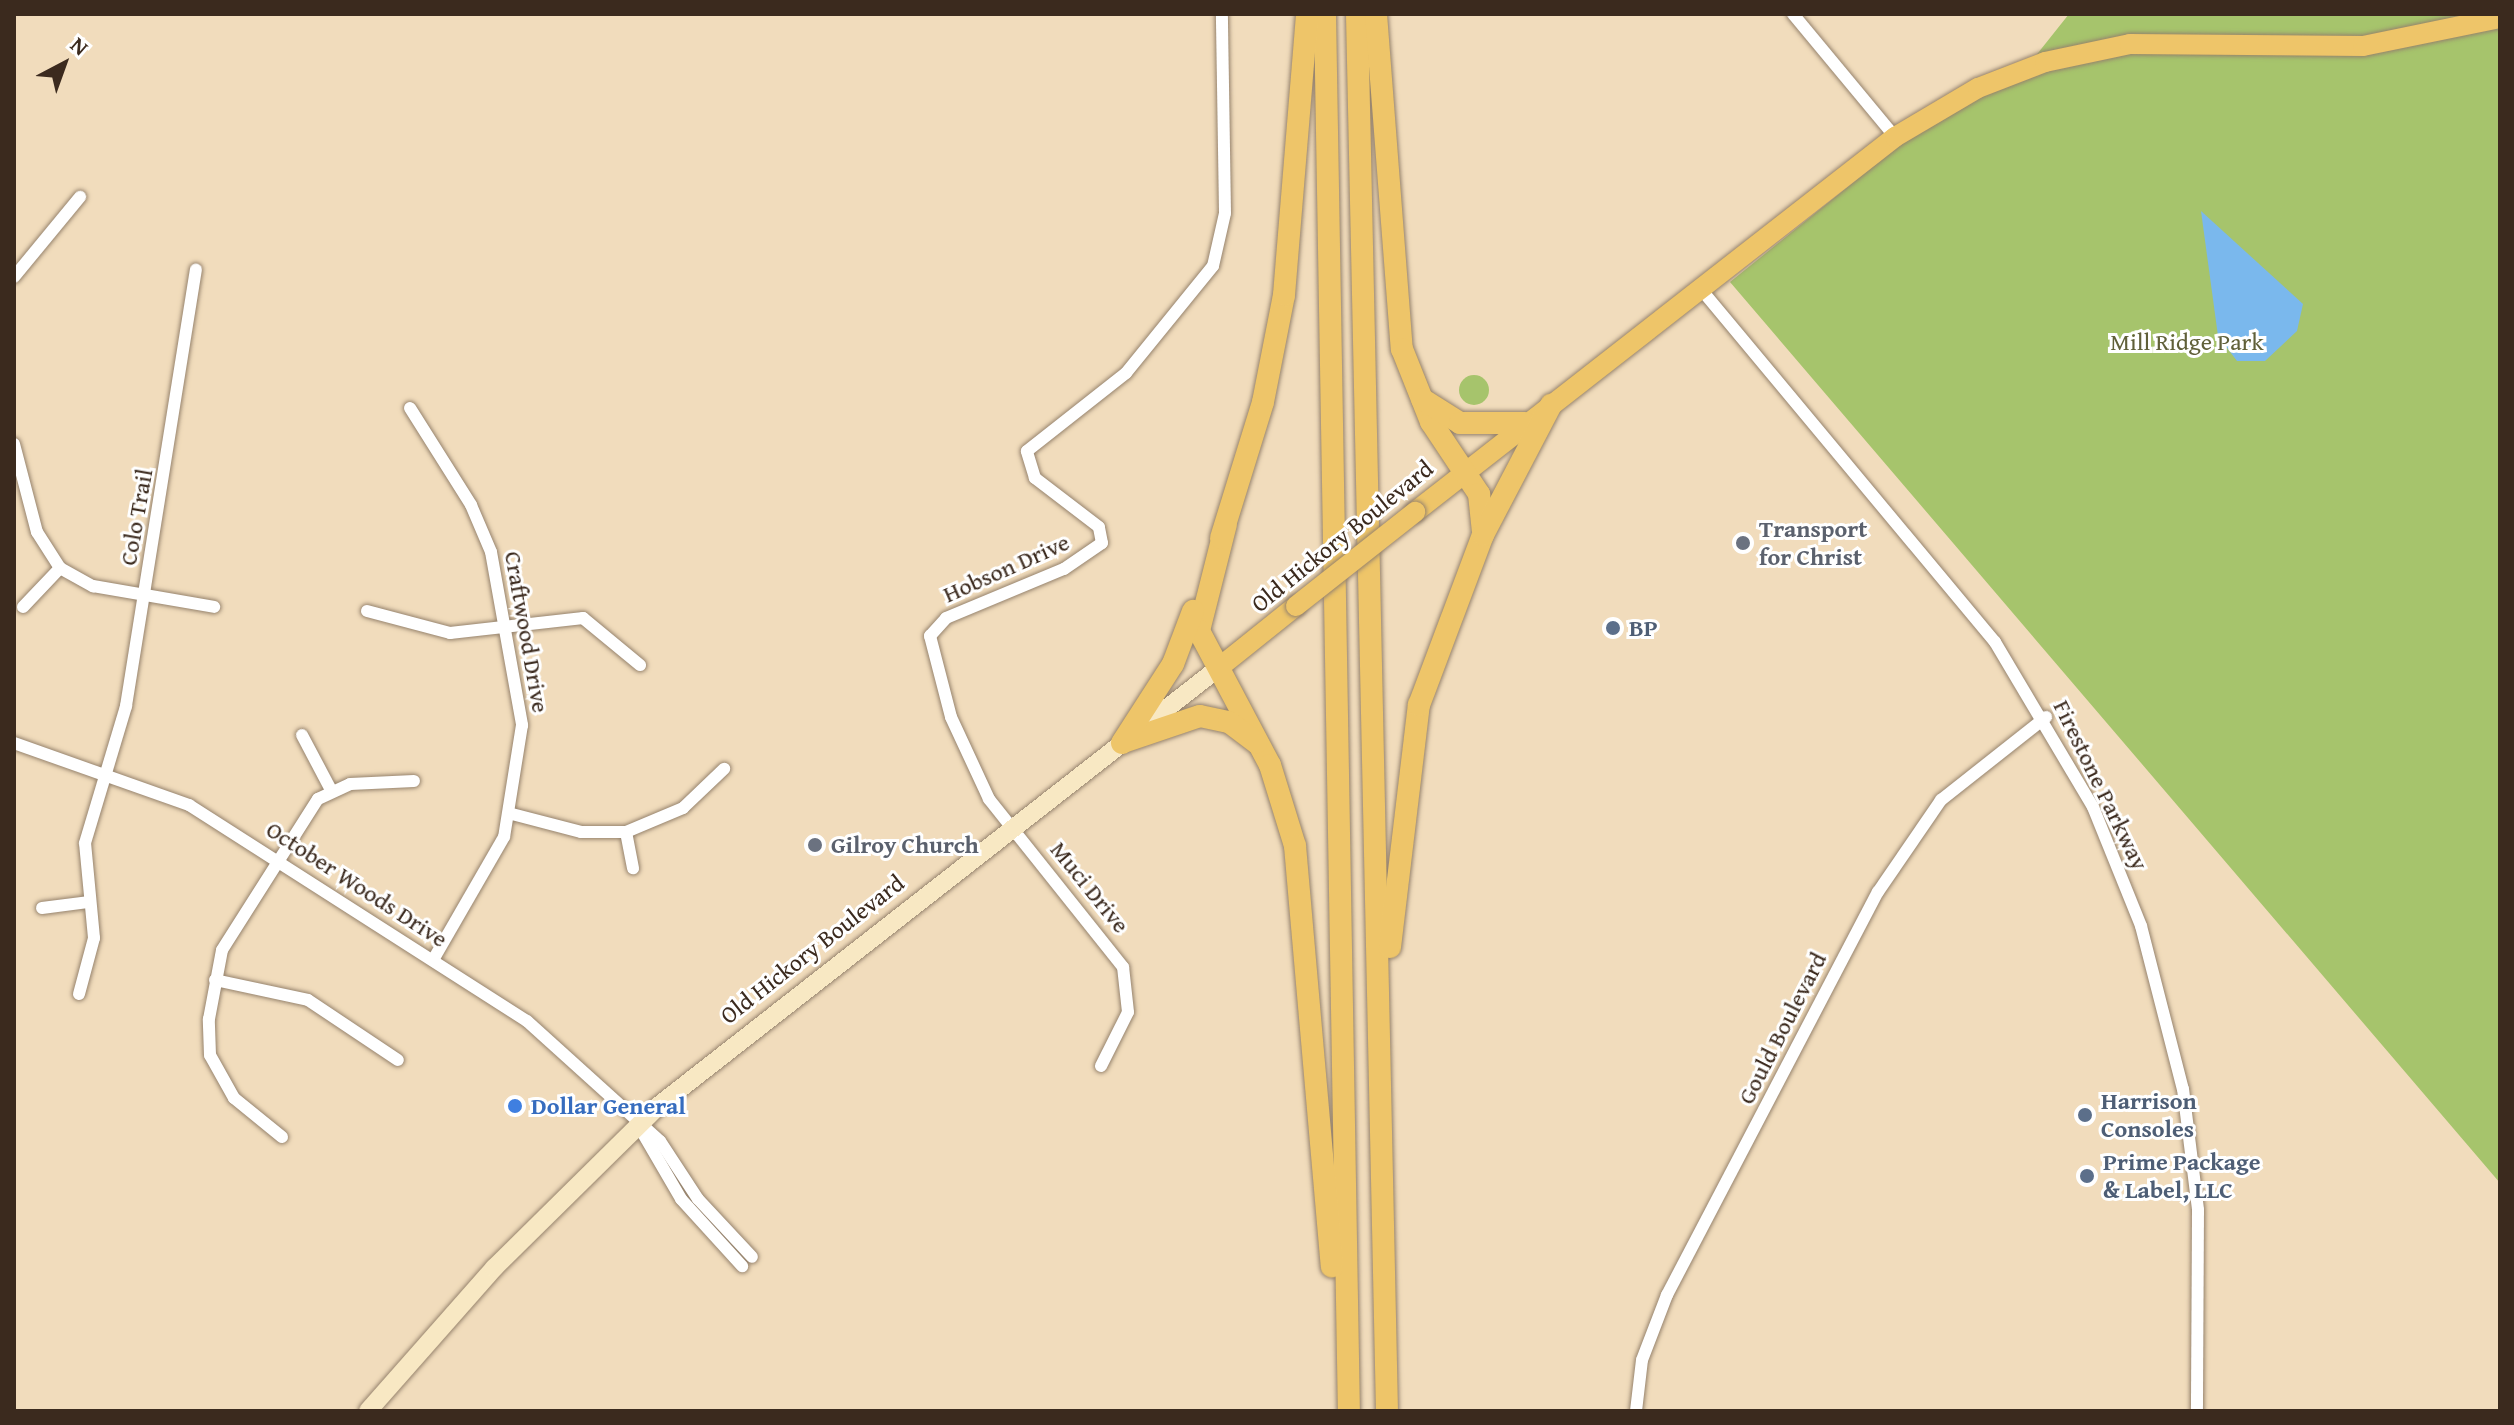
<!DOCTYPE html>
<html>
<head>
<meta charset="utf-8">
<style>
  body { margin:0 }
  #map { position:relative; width:2514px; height:1425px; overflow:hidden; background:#f1dcbc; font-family:"Gentium Book Plus",serif }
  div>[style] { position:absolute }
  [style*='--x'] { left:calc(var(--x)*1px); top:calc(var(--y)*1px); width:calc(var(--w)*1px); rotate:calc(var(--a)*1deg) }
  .green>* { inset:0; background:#a6c46c }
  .round { border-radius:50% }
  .water>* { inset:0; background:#7ab8ed }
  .roads { filter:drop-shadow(0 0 2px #96836d) drop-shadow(0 0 2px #96836d) }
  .street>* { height:12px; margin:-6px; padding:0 6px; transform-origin:6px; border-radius:6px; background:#fff }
  .secondary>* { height:18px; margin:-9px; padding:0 9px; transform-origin:9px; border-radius:9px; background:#f8e8c3 }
  .primary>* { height:20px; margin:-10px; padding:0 10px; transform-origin:10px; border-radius:10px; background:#eec569 }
  .highway>* { height:22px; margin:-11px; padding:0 11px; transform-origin:11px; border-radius:11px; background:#eec569 }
  .bridges { filter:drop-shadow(0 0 2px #96836d) drop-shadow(0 0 2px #96836d) }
  .primary-bridge>* { height:20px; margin:-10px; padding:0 10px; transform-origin:10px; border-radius:10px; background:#eec569 }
  .dots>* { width:22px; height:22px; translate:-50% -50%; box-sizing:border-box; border:4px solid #fff; border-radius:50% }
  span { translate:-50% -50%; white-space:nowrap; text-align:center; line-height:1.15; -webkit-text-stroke:6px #fff; paint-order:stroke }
  .park-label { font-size:24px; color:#606039 }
  .street-label { font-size:24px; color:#3b2a1e }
  .worship-label { font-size:24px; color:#5b616d; font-weight:700 }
  .left { translate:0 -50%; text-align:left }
  .service-label { font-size:24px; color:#4e5e75; font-weight:700 }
  .shop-label { font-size:24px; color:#366cbe; font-weight:700 }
  .frame { position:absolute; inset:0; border:16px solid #3b2a1e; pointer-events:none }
  .north { position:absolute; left:24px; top:24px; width:80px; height:80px; -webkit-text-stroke:6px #fff; paint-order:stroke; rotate:41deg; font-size:22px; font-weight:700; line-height:32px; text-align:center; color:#3b2a1e }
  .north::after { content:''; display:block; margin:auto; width:28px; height:36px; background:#3b2a1e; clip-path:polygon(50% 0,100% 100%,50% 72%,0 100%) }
</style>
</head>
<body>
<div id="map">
  <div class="green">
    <div style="clip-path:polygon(2069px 14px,2500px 14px,2500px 1183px,1730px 282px,1933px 118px,2018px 78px)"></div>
    <div class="round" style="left:1459px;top:375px;width:30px;height:30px"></div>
  </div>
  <div class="water">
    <div style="clip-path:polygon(2201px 211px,2303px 304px,2297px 331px,2265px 361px,2237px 361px,2218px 336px)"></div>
  </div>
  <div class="roads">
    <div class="street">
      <div style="--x:1793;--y:14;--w:160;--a:50.3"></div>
      <div style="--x:14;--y:277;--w:104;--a:-50.5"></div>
      <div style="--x:1700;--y:288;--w:461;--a:50.2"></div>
      <div style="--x:1995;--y:642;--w:192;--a:59.3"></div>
      <div style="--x:2093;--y:807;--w:128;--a:68"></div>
      <div style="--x:2141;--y:926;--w:168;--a:75.6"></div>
      <div style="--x:2183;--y:1089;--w:122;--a:82.9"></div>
      <div style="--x:2198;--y:1210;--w:201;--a:90.3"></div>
      <div style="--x:410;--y:408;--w:115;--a:57.8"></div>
      <div style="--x:471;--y:505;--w:51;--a:66.9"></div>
      <div style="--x:491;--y:552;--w:176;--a:79.8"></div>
      <div style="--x:522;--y:725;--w:113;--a:99.1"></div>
      <div style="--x:504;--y:837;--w:142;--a:120"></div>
      <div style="--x:14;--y:444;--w:91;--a:75.4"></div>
      <div style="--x:37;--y:532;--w:43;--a:57.4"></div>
      <div style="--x:60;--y:568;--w:38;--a:29"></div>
      <div style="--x:93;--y:586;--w:123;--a:9.8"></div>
      <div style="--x:23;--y:607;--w:54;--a:-46.5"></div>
      <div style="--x:367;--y:611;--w:86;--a:14.8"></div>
      <div style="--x:450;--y:633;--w:134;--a:-6.4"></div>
      <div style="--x:583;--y:618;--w:74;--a:39.5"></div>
      <div style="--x:302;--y:735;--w:62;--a:62.2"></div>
      <div style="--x:14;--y:743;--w:186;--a:19.5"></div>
      <div style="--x:189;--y:805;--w:401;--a:32.6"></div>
      <div style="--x:527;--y:1021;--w:179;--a:42.1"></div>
      <div style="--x:660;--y:1141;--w:69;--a:56.8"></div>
      <div style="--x:698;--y:1199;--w:79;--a:47"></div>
      <div style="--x:512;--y:814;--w:71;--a:14.6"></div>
      <div style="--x:581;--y:832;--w:45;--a:0"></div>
      <div style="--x:626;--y:832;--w:62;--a:-22.8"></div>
      <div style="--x:683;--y:808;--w:57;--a:-43.6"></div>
      <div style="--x:626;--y:832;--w:37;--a:79"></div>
      <div style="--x:42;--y:908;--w:46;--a:-7.4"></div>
      <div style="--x:215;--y:980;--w:95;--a:12.1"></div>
      <div style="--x:308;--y:1000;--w:108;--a:33.7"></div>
      <div style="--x:79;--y:994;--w:58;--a:-75"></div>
      <div style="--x:94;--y:938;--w:95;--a:-95.4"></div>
      <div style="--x:85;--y:843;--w:143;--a:-73.3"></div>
      <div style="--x:126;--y:706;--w:442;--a:-80.9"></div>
      <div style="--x:1101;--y:1066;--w:60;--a:-63.4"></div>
      <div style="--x:1128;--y:1012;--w:45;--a:-96.3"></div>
      <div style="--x:1123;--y:967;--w:215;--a:-128.6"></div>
      <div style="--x:989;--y:799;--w:90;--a:-114.9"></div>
      <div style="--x:951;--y:717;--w:84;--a:-104.5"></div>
      <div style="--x:930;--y:636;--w:24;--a:-48"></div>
      <div style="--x:946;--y:618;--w:128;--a:-22.6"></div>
      <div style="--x:1064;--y:569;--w:46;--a:-34.4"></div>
      <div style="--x:1102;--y:543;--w:16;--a:-101"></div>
      <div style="--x:1099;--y:527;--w:81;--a:-142.6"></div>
      <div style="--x:1035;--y:478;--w:28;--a:-107"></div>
      <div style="--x:1027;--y:451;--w:126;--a:-38.2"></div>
      <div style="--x:1126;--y:373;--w:138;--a:-50.9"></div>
      <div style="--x:1213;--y:266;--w:54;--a:-77.2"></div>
      <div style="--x:1225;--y:213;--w:199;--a:-90.9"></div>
      <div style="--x:638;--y:1125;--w:86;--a:59.8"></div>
      <div style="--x:681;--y:1199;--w:91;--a:47.7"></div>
      <div style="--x:282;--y:1137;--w:62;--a:-140.9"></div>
      <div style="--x:234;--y:1098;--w:49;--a:-119.2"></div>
      <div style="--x:210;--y:1055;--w:36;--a:-92"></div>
      <div style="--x:209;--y:1019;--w:70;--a:-79.3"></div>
      <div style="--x:222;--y:950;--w:179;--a:-57.6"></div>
      <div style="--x:318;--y:799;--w:35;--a:-25"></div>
      <div style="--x:350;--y:784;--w:64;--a:-2.7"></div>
      <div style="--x:1636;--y:1411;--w:51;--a:-83.3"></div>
      <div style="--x:1642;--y:1360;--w:70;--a:-69"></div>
      <div style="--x:1667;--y:1295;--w:455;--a:-62.4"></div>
      <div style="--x:1878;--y:892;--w:112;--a:-55.6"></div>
      <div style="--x:1941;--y:800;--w:134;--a:-38.3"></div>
    </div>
    <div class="secondary">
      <div style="--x:368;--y:1411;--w:191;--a:-48.6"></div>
      <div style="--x:494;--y:1268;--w:231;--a:-44.6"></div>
      <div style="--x:658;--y:1106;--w:715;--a:-38.01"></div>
    </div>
    <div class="primary">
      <div style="--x:1415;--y:512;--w:609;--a:-38"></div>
      <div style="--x:1895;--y:137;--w:96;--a:-30.6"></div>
      <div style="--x:1978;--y:88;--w:72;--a:-21.2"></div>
      <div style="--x:2045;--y:62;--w:87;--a:-12"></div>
      <div style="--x:2130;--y:44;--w:233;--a:0.5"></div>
      <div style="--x:2363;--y:46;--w:140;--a:-11.6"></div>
      <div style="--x:1221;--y:666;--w:96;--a:-38.7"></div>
    </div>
    <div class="highway">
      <div style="--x:1325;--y:14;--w:1397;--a:89.02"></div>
      <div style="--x:1357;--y:14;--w:1397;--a:88.77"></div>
      <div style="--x:1376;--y:14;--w:336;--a:85.6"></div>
      <div style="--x:1402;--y:349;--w:79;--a:68.3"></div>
      <div style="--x:1431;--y:422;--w:87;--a:56.3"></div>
      <div style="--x:1479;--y:494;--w:36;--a:84"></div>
      <div style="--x:1422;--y:399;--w:45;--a:32.3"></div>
      <div style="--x:1460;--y:423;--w:65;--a:0"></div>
      <div style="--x:1226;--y:524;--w:110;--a:104.2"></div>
      <div style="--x:1199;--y:631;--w:152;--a:62.1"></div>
      <div style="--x:1270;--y:765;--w:85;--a:72.8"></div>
      <div style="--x:1295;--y:846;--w:422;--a:85"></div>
      <div style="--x:1221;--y:538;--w:142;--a:-72.8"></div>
      <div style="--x:1263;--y:402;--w:109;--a:-78.9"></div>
      <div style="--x:1284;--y:295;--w:282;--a:-85.3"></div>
      <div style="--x:1123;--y:742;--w:81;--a:-18.7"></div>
      <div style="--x:1200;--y:716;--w:30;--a:12"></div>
      <div style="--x:1229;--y:722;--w:34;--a:37"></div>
      <div style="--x:1122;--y:743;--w:94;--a:-57.2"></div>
      <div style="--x:1173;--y:664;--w:57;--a:-69.3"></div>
      <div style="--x:1390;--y:947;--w:244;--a:-83.2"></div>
      <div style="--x:1419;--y:705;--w:182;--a:-69.4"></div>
      <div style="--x:1483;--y:535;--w:147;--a:-62.4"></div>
    </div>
  </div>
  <div class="bridges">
    <div class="primary-bridge">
      <div style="--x:1296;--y:606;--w:152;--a:-38.3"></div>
    </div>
  </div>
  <div class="dots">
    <div style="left:1743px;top:543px;background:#6b7280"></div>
    <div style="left:1613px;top:628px;background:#5c6f8a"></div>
    <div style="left:815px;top:845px;background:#6b7280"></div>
    <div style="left:515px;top:1106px;background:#3f7fe0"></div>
    <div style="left:2085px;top:1115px;background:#5c6f8a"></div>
    <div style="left:2087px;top:1176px;background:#5c6f8a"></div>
  </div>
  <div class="park-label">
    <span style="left:2187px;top:342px">Mill Ridge Park</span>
  </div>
  <div class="street-label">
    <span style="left:136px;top:517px;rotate:-80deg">Colo Trail</span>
    <span style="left:1342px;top:536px;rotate:-39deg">Old Hickory Boulevard</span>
    <span style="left:1006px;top:568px;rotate:-24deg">Hobson Drive</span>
    <span style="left:527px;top:632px;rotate:80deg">Craftwood Drive</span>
    <span style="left:2101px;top:785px;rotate:64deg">Firestone Parkway</span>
    <span style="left:357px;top:884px;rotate:33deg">October Woods Drive</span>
    <span style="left:1090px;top:887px;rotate:51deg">Muci Drive</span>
    <span style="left:812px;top:949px;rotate:-38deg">Old Hickory Boulevard</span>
    <span style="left:1782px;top:1028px;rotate:-63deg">Gould Boulevard</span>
  </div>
  <div class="worship-label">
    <span class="left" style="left:1759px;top:543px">Transport<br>for Christ</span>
    <span class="left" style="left:831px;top:845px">Gilroy Church</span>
  </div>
  <div class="service-label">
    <span class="left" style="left:1629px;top:628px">BP</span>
    <span class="left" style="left:2101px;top:1115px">Harrison<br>Consoles</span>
    <span class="left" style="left:2103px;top:1176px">Prime Package<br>&amp; Label, LLC</span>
  </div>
  <div class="shop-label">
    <span class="left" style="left:531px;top:1106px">Dollar General</span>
  </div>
  <div class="frame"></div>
  <div class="north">N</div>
</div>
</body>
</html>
